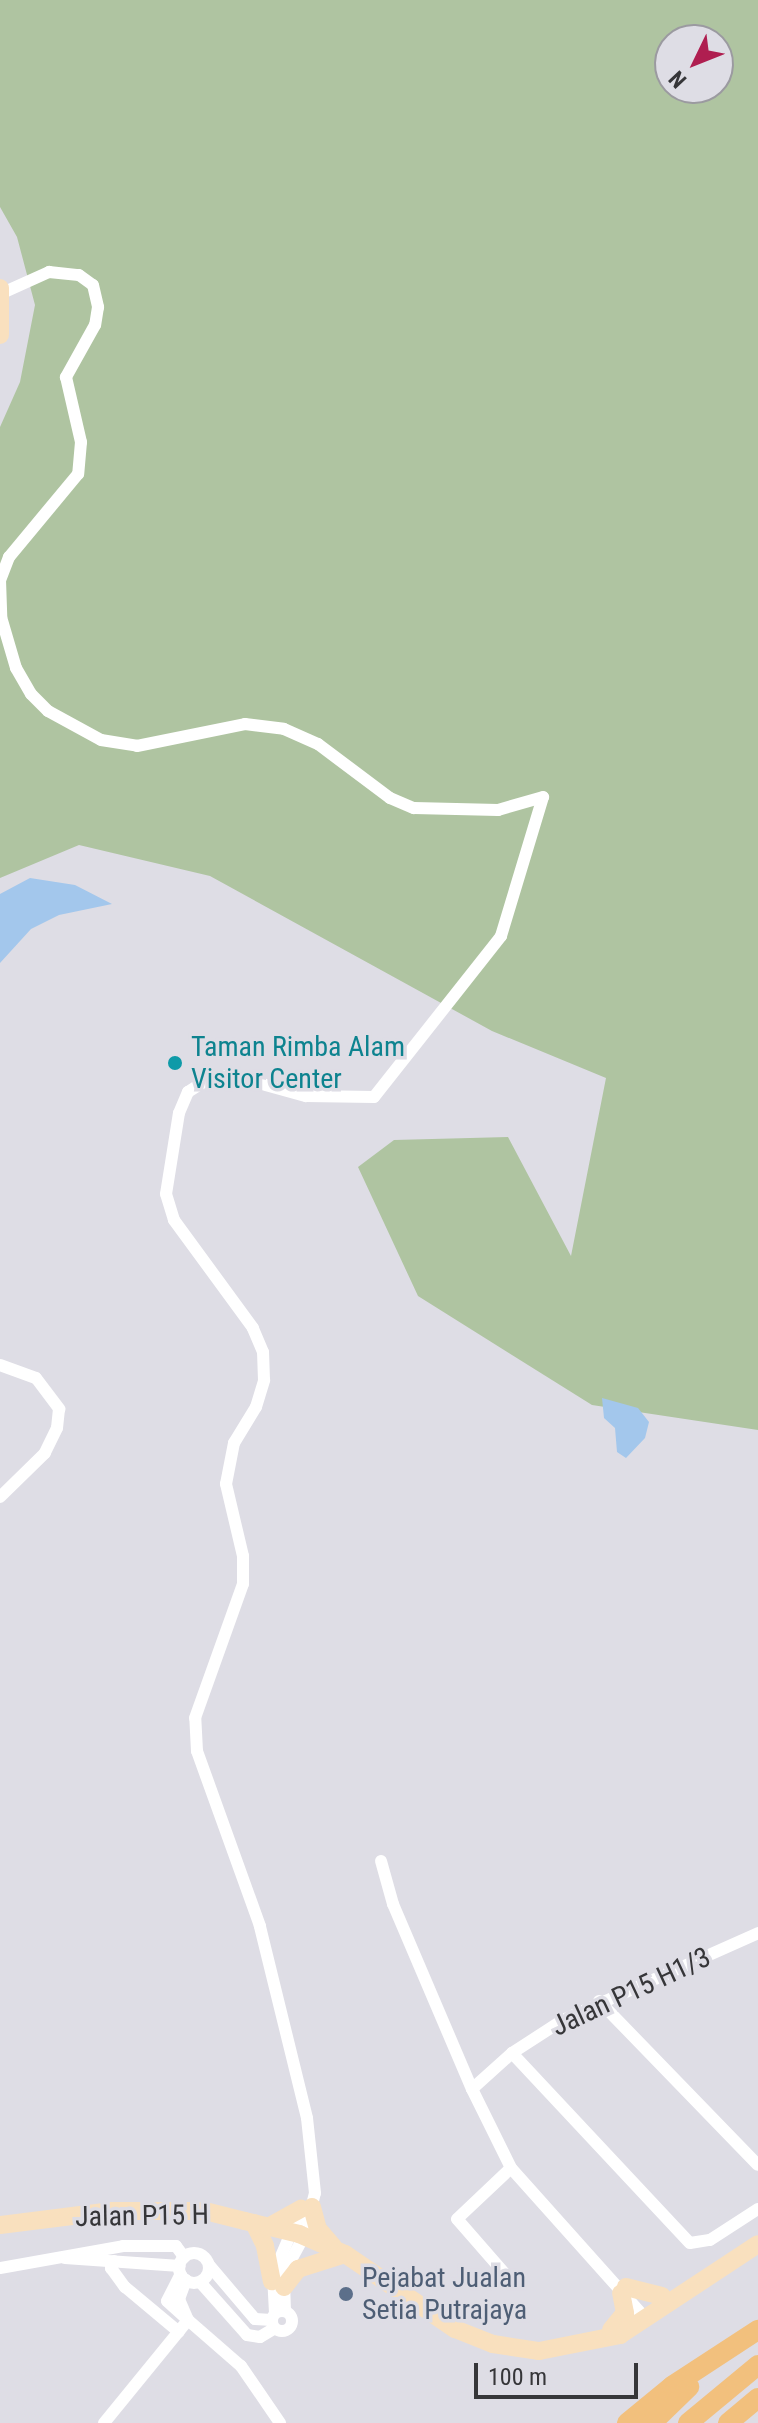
<!DOCTYPE html>
<html>
<head>
<meta charset="utf-8">
<style>
  body { margin:0 }
  #map { position:relative; width:758px; height:2423px; overflow:hidden; background:#dedde5; font-family:"Roboto Condensed",sans-serif }
  div>[style] { position:absolute }
  [style*='--x'] { left:calc(var(--x)*1px); top:calc(var(--y)*1px); width:calc(var(--w)*1px); rotate:calc(var(--a)*1deg) }
  .green>* { inset:0; background:#afc4a1 }
  .water>* { inset:0; background:#a3c7ec }
  .street>* { height:12px; margin:-6px; padding:0 6px; transform-origin:6px; border-radius:6px; background:#fff }
  .street>.ring { margin:-6px; padding:0; box-sizing:content-box; background:none; border:12px solid #fff; border-radius:50% }
  .secondary>* { height:18px; margin:-9px; padding:0 9px; transform-origin:9px; border-radius:9px; background:#f9e0be }
  .primary>* { height:20px; margin:-10px; padding:0 10px; transform-origin:10px; border-radius:10px; background:#f2c07d }
  .dots>* { width:22px; height:22px; translate:-50% -50%; box-sizing:border-box; border:4px solid #dedde5; border-radius:50% }
  span { translate:-50% -50%; white-space:nowrap; text-align:center; line-height:1.15; -webkit-text-stroke:7px #dedde5; paint-order:stroke }
  .culture-label { font-size:28px; color:#0d838f }
  .left { translate:0 -50%; text-align:left }
  .street-label { font-size:28px; color:#363639 }
  .service-label { font-size:28px; color:#4e5e75 }
  .north { position:absolute; left:654px; top:24px; width:80px; height:80px; box-sizing:border-box; background:#dedde5; border:2px solid #9b9aa0; border-radius:50%; rotate:227deg; font-size:22px; font-weight:700; line-height:32px; text-align:center; color:#363639 }
  .north::after { content:''; display:block; margin:auto; width:28px; height:36px; background:#af1e50; clip-path:polygon(50% 0,100% 100%,50% 72%,0 100%) }
  .scale { position:absolute; left:474px; top:2363px; width:164px; height:36px; box-sizing:border-box; border:4px solid #363639; border-top:0; padding-left:10px; font-size:24px; line-height:28px; white-space:nowrap; color:#363639; -webkit-text-stroke:6px #dedde5; paint-order:stroke }
</style>
</head>
<body>
<div id="map">
  <div class="green">
    <div style="clip-path:polygon(evenodd,0 0,758px 0,758px 1430px,592px 1405px,418px 1296px,358px 1167px,394px 1140px,508px 1137px,571px 1256px,606px 1078px,492px 1031px,210px 876px,79px 845px,0 878px,0 427px,20px 382px,35px 305px,17px 237px,0 207px,0 0,670px 40px,718px 40px,718px 88px,670px 88px,670px 40px)"></div>
  </div>
  <div class="water">
    <div style="clip-path:polygon(30px 878px,75px 885px,112px 904px,59px 915px,31px 929px,0 963px,0 894px)"></div>
    <div style="clip-path:polygon(602px 1398px,638px 1408px,649px 1422px,645px 1438px,626px 1458px,617px 1452px,615px 1428px,604px 1418px)"></div>
  </div>
  <div class="street">
    <div style="--x:0;--y:294;--w:54;--a:-24.2"></div>
    <div style="--x:49;--y:272;--w:30;--a:6"></div>
    <div style="--x:79;--y:275;--w:17;--a:36"></div>
    <div style="--x:93;--y:285;--w:23;--a:77"></div>
    <div style="--x:98;--y:307;--w:18;--a:99"></div>
    <div style="--x:95;--y:325;--w:60;--a:119.1"></div>
    <div style="--x:66;--y:377;--w:67;--a:77"></div>
    <div style="--x:81;--y:442;--w:32;--a:95"></div>
    <div style="--x:78;--y:474;--w:108;--a:129.7"></div>
    <div style="--x:9;--y:557;--w:25;--a:111"></div>
    <div style="--x:0;--y:580;--w:37;--a:88"></div>
    <div style="--x:1;--y:617;--w:53;--a:73.6"></div>
    <div style="--x:16;--y:668;--w:30;--a:60"></div>
    <div style="--x:31;--y:694;--w:24;--a:45"></div>
    <div style="--x:48;--y:711;--w:60;--a:28.7"></div>
    <div style="--x:101;--y:740;--w:36;--a:9"></div>
    <div style="--x:137;--y:746;--w:110;--a:-11.5"></div>
    <div style="--x:245;--y:724;--w:39;--a:7"></div>
    <div style="--x:284;--y:729;--w:37;--a:24"></div>
    <div style="--x:318;--y:744;--w:90;--a:36.9"></div>
    <div style="--x:390;--y:798;--w:26;--a:23"></div>
    <div style="--x:414;--y:808;--w:84;--a:1.4"></div>
    <div style="--x:498;--y:810;--w:47;--a:-16.1"></div>
    <div style="--x:0;--y:1365;--w:38;--a:20"></div>
    <div style="--x:36;--y:1378;--w:39;--a:53"></div>
    <div style="--x:59;--y:1409;--w:19;--a:96"></div>
    <div style="--x:57;--y:1428;--w:28;--a:116"></div>
    <div style="--x:45;--y:1453;--w:63;--a:135.6"></div>
    <div style="--x:381;--y:1861;--w:45;--a:74.4"></div>
    <div style="--x:393;--y:1904;--w:201;--a:66.9"></div>
    <div style="--x:472;--y:2089;--w:88;--a:63.7"></div>
    <div style="--x:511;--y:2168;--w:203;--a:48.2"></div>
    <div style="--x:599;--y:2001;--w:228;--a:45.9"></div>
    <div style="--x:512;--y:2053;--w:260;--a:46.9"></div>
    <div style="--x:690;--y:2243;--w:20;--a:-9"></div>
    <div style="--x:710;--y:2240;--w:57;--a:-32.9"></div>
    <div style="--x:472;--y:2089;--w:54;--a:-42"></div>
    <div style="--x:512;--y:2053;--w:61;--a:-32.9"></div>
    <div style="--x:563;--y:2020;--w:214;--a:-24"></div>
    <div class="ring" style="left:179px;top:2253px;width:18px;height:18px"></div>
    <div style="--x:65;--y:2258;--w:115;--a:4"></div>
    <div style="--x:114;--y:2261;--w:8;--a:113"></div>
    <div style="--x:111;--y:2268;--w:24;--a:54"></div>
    <div style="--x:125;--y:2287;--w:70;--a:39.8"></div>
    <div style="--x:209;--y:2265;--w:71;--a:49.6"></div>
    <div style="--x:255;--y:2319;--w:17;--a:3"></div>
    <div style="--x:0;--y:2268;--w:125;--a:-10.1"></div>
    <div style="--x:123;--y:2246;--w:53;--a:0"></div>
    <div style="--x:176;--y:2246;--w:14;--a:54"></div>
    <div style="--x:506;--y:2275;--w:74;--a:-131.2"></div>
    <div style="--x:457;--y:2219;--w:74;--a:-43.4"></div>
    <div style="--x:186;--y:2280;--w:20;--a:110"></div>
    <div style="--x:179;--y:2299;--w:23;--a:67"></div>
    <div style="--x:188;--y:2320;--w:70;--a:41"></div>
    <div style="--x:241;--y:2366;--w:69;--a:55.6"></div>
    <div style="--x:200;--y:2282;--w:71;--a:48.4"></div>
    <div style="--x:247;--y:2335;--w:13;--a:9"></div>
    <div style="--x:260;--y:2337;--w:17;--a:-31"></div>
    <div class="ring" style="left:272px;top:2311px;width:8px;height:8px"></div>
    <div style="--x:285;--y:2311;--w:38;--a:-92"></div>
    <div style="--x:284;--y:2273;--w:42;--a:-61.6"></div>
    <div style="--x:304;--y:2236;--w:44;--a:-75.7"></div>
    <div style="--x:315;--y:2193;--w:75;--a:-96.1"></div>
    <div style="--x:307;--y:2118;--w:198;--a:-103.8"></div>
    <div style="--x:260;--y:1926;--w:186;--a:-109.8"></div>
    <div style="--x:197;--y:1751;--w:33;--a:-93"></div>
    <div style="--x:195;--y:1718;--w:142;--a:-70.3"></div>
    <div style="--x:243;--y:1584;--w:28;--a:-90"></div>
    <div style="--x:243;--y:1556;--w:74;--a:-103.3"></div>
    <div style="--x:226;--y:1484;--w:42;--a:-79"></div>
    <div style="--x:234;--y:1443;--w:42;--a:-58.6"></div>
    <div style="--x:256;--y:1407;--w:28;--a:-73"></div>
    <div style="--x:264;--y:1380;--w:28;--a:-92"></div>
    <div style="--x:263;--y:1352;--w:26;--a:-113"></div>
    <div style="--x:253;--y:1328;--w:134;--a:-126.2"></div>
    <div style="--x:174;--y:1220;--w:27;--a:-107"></div>
    <div style="--x:166;--y:1194;--w:82;--a:-80.9"></div>
    <div style="--x:179;--y:1113;--w:23;--a:-67"></div>
    <div style="--x:188;--y:1092;--w:20;--a:-33"></div>
    <div style="--x:205;--y:1081;--w:25;--a:-14"></div>
    <div style="--x:229;--y:1075;--w:80;--a:15.3"></div>
    <div style="--x:306;--y:1096;--w:68;--a:0.8"></div>
    <div style="--x:374;--y:1097;--w:205;--a:-51.7"></div>
    <div style="--x:501;--y:936;--w:145;--a:-73.2"></div>
    <div style="--x:275;--y:2313;--w:38;--a:-93"></div>
    <div style="--x:273;--y:2275;--w:74;--a:-66.9"></div>
    <div style="--x:104;--y:2423;--w:133;--a:-50.8"></div>
    <div style="--x:188;--y:2320;--w:28;--a:-138"></div>
    <div style="--x:167;--y:2301;--w:30;--a:-63"></div>
  </div>
  <div class="secondary">
    <div style="--x:0;--y:288;--w:47;--a:90"></div>
    <div style="--x:312;--y:2207;--w:23;--a:75"></div>
    <div style="--x:318;--y:2229;--w:23;--a:49"></div>
    <div style="--x:254;--y:2223;--w:25;--a:64"></div>
    <div style="--x:265;--y:2246;--w:36;--a:79"></div>
    <div style="--x:0;--y:2225;--w:113;--a:-7.1"></div>
    <div style="--x:112;--y:2211;--w:93;--a:0"></div>
    <div style="--x:205;--y:2211;--w:41;--a:14"></div>
    <div style="--x:245;--y:2221;--w:56;--a:13.5"></div>
    <div style="--x:299;--y:2234;--w:50;--a:23.5"></div>
    <div style="--x:345;--y:2254;--w:133;--a:34.3"></div>
    <div style="--x:455;--y:2329;--w:41;--a:21.5"></div>
    <div style="--x:493;--y:2344;--w:47;--a:8.7"></div>
    <div style="--x:539;--y:2351;--w:83;--a:-11.2"></div>
    <div style="--x:620;--y:2335;--w:165;--a:-33.4"></div>
    <div style="--x:268;--y:2227;--w:38;--a:-29"></div>
    <div style="--x:284;--y:2287;--w:23;--a:-52"></div>
    <div style="--x:298;--y:2269;--w:49;--a:-17.7"></div>
    <div style="--x:626;--y:2287;--w:37;--a:14"></div>
    <div style="--x:611;--y:2330;--w:22;--a:-51"></div>
    <div style="--x:625;--y:2313;--w:20;--a:-101"></div>
  </div>
  <div class="primary">
    <div style="--x:627;--y:2423;--w:58;--a:-39.4"></div>
    <div style="--x:672;--y:2386;--w:103;--a:-33.1"></div>
    <div style="--x:652;--y:2423;--w:52;--a:-44.2"></div>
    <div style="--x:688;--y:2423;--w:91;--a:-39.6"></div>
    <div style="--x:728;--y:2423;--w:39;--a:-40"></div>
  </div>
  <div class="dots">
    <div style="left:175px;top:1063px;background:#0f9aa8"></div>
    <div style="left:346px;top:2294px;background:#5c6f8a"></div>
  </div>
  <div class="culture-label">
    <span class="left" style="left:191px;top:1063px">Taman Rimba Alam<br>Visitor Center</span>
  </div>
  <div class="street-label">
    <span style="left:631px;top:1992px;rotate:-25deg">Jalan P15 H1/3</span>
    <span style="left:142px;top:2216px;rotate:-1deg">Jalan P15 H</span>
  </div>
  <div class="service-label">
    <span class="left" style="left:362px;top:2294px">Pejabat Jualan<br>Setia Putrajaya</span>
  </div>
  <div class="north">N</div>
  <div class="scale">100 m</div>
</div>
</body>
</html>
